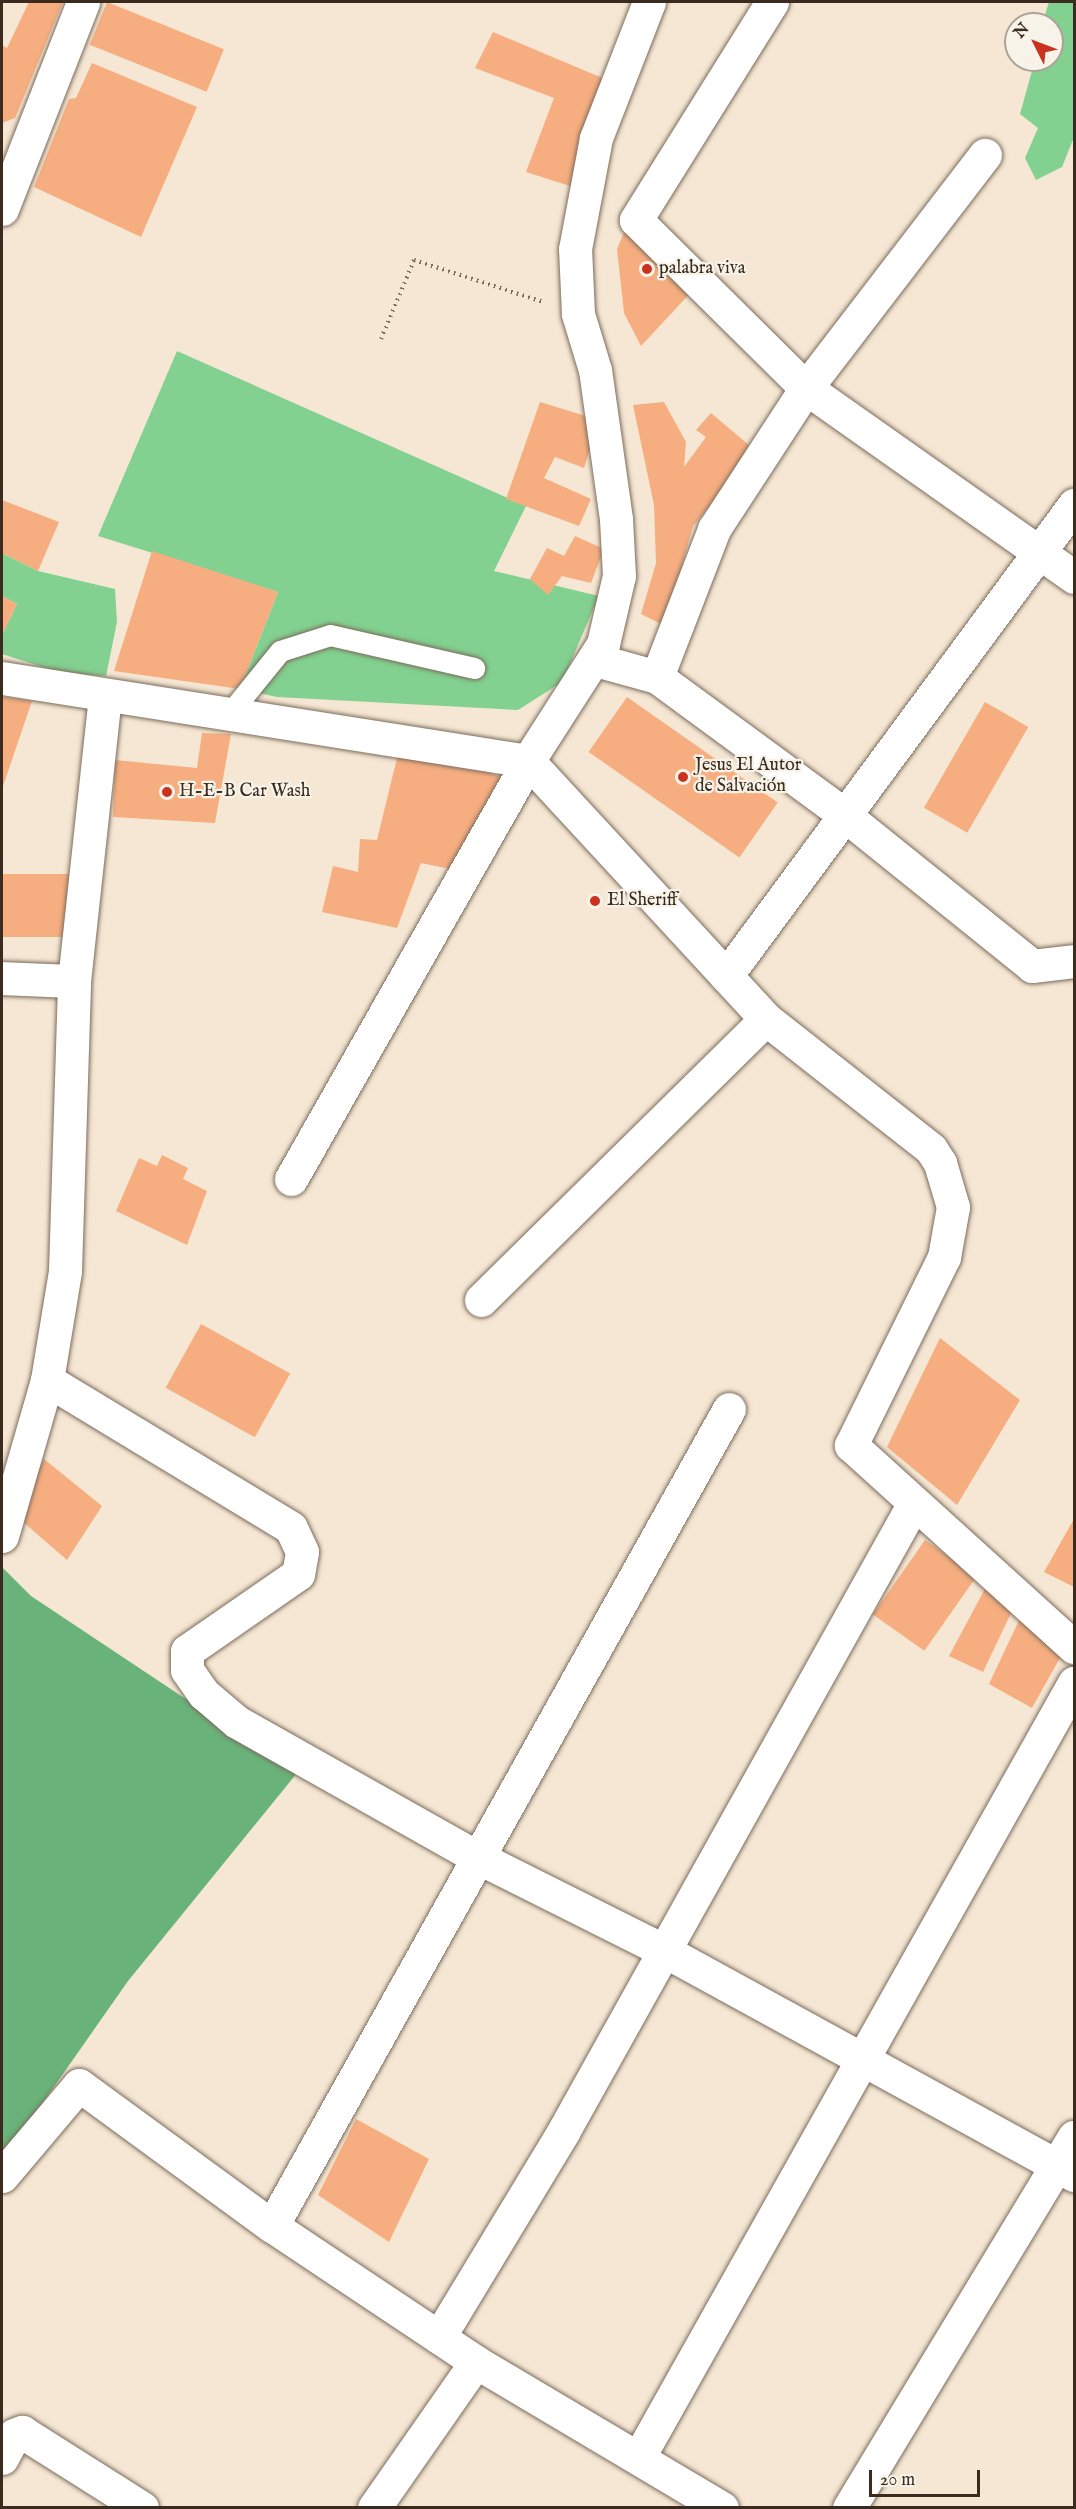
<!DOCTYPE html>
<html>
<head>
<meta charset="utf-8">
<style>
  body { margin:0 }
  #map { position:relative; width:1076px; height:2509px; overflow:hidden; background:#f5e7d3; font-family:"IM FELL English",serif }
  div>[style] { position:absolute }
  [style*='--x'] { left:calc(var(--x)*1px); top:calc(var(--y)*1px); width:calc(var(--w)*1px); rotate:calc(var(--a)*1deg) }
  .green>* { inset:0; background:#82d190 }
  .forest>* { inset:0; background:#69b37a }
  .building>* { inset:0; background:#f6ae80; transform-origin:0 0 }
  .path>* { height:4px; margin-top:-2px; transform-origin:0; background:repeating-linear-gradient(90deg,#7c6c5d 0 1.5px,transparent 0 6px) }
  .roads { filter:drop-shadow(0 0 2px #7c6c5d) drop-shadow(0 0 2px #7c6c5d) }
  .lane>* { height:21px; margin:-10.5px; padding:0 10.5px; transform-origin:10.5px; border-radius:10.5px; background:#fff }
  .street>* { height:33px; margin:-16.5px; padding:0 16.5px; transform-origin:16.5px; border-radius:16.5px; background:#fff }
  .dots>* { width:16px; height:16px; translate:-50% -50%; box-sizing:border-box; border:3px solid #f7f3e8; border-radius:50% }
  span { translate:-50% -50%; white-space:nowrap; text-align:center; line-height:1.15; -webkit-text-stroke:4.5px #f7f3e8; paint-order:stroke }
  .poi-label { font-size:18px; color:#3b2a1e }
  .left { translate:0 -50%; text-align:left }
  .frame { position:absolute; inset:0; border:3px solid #3b2a1e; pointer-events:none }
  .north { position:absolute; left:1004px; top:12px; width:60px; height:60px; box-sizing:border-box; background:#f7f3e8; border:2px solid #aca397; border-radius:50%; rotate:312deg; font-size:16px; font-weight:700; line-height:24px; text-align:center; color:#3b2a1e }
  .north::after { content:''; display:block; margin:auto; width:21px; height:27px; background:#c8321e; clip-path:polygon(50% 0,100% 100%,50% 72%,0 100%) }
  .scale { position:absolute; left:869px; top:2470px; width:111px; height:27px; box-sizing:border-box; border:3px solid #3b2a1e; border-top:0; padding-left:8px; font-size:18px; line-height:21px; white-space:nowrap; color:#3b2a1e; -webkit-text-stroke:4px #f7f3e8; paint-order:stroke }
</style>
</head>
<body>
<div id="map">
  <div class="green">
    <div style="clip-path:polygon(1049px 2px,1074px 2px,1074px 137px,1062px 167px,1036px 180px,1025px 158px,1038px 128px,1020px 114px,1035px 60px,1052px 60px,1052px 24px,1042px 24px)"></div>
    <div style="clip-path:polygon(177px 351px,526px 506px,494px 571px,599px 596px,562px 682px,518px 710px,277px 697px,240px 689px,278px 592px,98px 536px)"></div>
    <div style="clip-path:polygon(2px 553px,38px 571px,115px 589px,117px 622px,106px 676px,58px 672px,2px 654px,2px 635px,17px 604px,2px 596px)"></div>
  </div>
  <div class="forest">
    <div style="clip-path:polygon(2px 1567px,31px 1596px,297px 1773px,128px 1981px,2px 2161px)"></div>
  </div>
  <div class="building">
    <div style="clip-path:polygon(29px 2px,63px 2px,15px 118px,2px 123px,2px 45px,7px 48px)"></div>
    <div style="left:107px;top:2px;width:126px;height:46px;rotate:22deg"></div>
    <div style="clip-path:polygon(493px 32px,607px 80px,570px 186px,526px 172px,554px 98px,475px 68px)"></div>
    <div style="clip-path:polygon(92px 63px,197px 107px,141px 237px,34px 187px,69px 99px,76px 98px)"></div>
    <div style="clip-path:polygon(627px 225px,695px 288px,641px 346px,624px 313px,617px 249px)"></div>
    <div style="clip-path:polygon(540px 402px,599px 420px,584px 468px,555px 457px,544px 478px,591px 499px,579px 526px,506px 499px)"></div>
    <div style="clip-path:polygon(664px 402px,686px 442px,684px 467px,706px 437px,696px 430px,711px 413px,756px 451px,693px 526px,665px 626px,641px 614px,656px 563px,654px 505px,633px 405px)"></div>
    <div style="clip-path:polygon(2px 500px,59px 522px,38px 571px,2px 553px)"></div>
    <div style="clip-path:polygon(575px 536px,604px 549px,591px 583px,562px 576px,548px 595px,530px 579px,547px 548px,564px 556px)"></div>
    <div style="clip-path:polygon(152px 551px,278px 592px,240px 689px,114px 671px)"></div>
    <div style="clip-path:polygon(2px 596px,17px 604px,2px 635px)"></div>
    <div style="clip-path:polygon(2px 697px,32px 701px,2px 789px)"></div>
    <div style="left:627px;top:697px;width:184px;height:67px;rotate:35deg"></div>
    <div style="left:985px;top:702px;width:50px;height:122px;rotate:30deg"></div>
    <div style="clip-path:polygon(202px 733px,231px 734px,215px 823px,113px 817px,115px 760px,197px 768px)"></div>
    <div style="clip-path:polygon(398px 754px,459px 762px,503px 778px,455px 870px,421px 863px,397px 928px,322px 912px,333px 866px,358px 872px,360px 839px,377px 840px)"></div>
    <div style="left:2px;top:874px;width:67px;height:63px"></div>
    <div style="clip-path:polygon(162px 1155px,188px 1168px,183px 1179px,207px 1191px,187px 1245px,116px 1211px,139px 1158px,157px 1166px)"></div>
    <div style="left:201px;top:1324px;width:102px;height:73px;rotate:29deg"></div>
    <div style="clip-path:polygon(940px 1338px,1020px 1400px,957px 1505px,887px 1447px)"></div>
    <div style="clip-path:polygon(44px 1459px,102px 1506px,67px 1560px,15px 1515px)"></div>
    <div style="clip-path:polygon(1074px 1519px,1074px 1587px,1044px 1572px)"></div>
    <div style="left:925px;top:1540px;width:63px;height:91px;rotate:35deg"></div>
    <div style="clip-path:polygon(987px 1585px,1014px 1607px,983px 1672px,949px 1656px)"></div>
    <div style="clip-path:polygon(1022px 1614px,1065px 1649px,1032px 1708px,989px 1684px)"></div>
    <div style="clip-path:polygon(356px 2119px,429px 2159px,389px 2242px,318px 2195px)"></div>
  </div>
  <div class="path">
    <div style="--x:381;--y:339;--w:86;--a:-67.3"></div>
    <div style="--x:414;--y:260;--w:136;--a:18"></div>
  </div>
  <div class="roads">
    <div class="lane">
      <div style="--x:229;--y:714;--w:81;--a:-51"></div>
      <div style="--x:280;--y:651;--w:52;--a:-17.7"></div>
      <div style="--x:330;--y:635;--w:148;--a:12.9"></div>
    </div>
    <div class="street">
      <div style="--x:772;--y:2;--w:257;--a:122"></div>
      <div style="--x:636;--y:220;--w:239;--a:44.7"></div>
      <div style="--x:806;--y:388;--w:328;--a:35.2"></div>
      <div style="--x:2;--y:209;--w:222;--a:-68.6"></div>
      <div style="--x:596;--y:660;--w:63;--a:15.6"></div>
      <div style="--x:657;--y:677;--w:230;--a:36.3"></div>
      <div style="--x:842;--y:813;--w:244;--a:38.8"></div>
      <div style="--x:1032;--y:966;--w:42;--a:-6.8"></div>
      <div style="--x:657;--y:677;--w:159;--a:-68.9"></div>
      <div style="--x:714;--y:529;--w:168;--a:-56.9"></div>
      <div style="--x:806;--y:388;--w:294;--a:-52.5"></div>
      <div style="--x:2;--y:678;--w:533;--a:8.97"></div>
      <div style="--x:528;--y:761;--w:351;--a:47.3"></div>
      <div style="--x:766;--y:1019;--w:210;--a:38.2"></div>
      <div style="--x:931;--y:1149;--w:17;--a:57"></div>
      <div style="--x:940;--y:1163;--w:46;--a:73.5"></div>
      <div style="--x:953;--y:1207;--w:51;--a:100.2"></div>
      <div style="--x:944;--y:1257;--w:210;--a:116.3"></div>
      <div style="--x:851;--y:1445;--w:301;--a:42.2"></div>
      <div style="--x:726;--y:976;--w:586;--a:-53.54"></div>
      <div style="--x:2;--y:978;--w:72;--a:2.4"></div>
      <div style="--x:291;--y:1179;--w:481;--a:-60.4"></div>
      <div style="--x:528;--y:761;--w:139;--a:-57.3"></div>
      <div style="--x:603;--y:644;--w:70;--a:-76.8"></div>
      <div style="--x:619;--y:576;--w:57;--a:-93"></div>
      <div style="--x:616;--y:519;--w:150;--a:-98"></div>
      <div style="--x:595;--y:370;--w:59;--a:-106.9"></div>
      <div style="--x:578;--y:314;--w:65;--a:-92.6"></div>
      <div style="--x:575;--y:249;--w:113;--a:-79.3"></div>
      <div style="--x:596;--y:138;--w:146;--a:-68.7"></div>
      <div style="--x:481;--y:1300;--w:400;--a:-44.6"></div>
      <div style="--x:47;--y:1380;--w:285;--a:31.2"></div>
      <div style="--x:291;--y:1528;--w:26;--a:65"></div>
      <div style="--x:302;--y:1552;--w:22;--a:100"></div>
      <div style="--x:298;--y:1574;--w:135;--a:145.3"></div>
      <div style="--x:187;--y:1651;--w:19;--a:90"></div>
      <div style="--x:187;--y:1670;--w:29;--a:55"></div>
      <div style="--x:204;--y:1694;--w:43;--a:40.3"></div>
      <div style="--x:237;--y:1722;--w:273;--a:29.4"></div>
      <div style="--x:475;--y:1856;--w:208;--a:26.6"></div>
      <div style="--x:661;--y:1949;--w:471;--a:28.7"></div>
      <div style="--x:2;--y:1536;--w:162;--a:-73.9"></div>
      <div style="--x:47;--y:1380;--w:110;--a:-80.6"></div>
      <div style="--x:65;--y:1271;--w:290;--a:-88.2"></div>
      <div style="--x:74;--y:981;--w:287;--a:-83.8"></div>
      <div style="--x:2;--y:2176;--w:119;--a:-49.8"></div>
      <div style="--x:79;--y:2085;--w:239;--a:36.2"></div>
      <div style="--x:272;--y:2226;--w:245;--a:33.7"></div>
      <div style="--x:476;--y:2362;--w:286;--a:30.7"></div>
      <div style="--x:272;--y:2226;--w:936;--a:-60.78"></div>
      <div style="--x:439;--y:2337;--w:240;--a:-58.8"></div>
      <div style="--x:563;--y:2132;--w:720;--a:-60.84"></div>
      <div style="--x:640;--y:2455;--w:886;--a:-60.66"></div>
      <div style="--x:2;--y:2458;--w:26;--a:-62"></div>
      <div style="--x:14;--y:2435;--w:9;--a:-21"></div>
      <div style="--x:22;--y:2432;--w:142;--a:32.3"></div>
      <div style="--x:374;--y:2508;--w:178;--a:-55.1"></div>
      <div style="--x:849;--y:2508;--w:434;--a:-58.8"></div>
    </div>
  </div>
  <div class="dots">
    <div style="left:647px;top:269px;background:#c8321e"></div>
    <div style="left:683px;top:777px;background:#c8321e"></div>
    <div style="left:167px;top:792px;background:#c8321e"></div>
    <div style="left:595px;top:901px;background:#c8321e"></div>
  </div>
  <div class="poi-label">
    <span class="left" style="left:659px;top:269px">palabra viva</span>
    <span class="left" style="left:695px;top:777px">Jesus El Autor<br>de Salvación</span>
    <span class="left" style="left:179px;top:792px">H-E-B Car Wash</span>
    <span class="left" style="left:607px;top:901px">El Sheriff</span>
  </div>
  <div class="frame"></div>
  <div class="north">N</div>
  <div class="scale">20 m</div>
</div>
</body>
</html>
